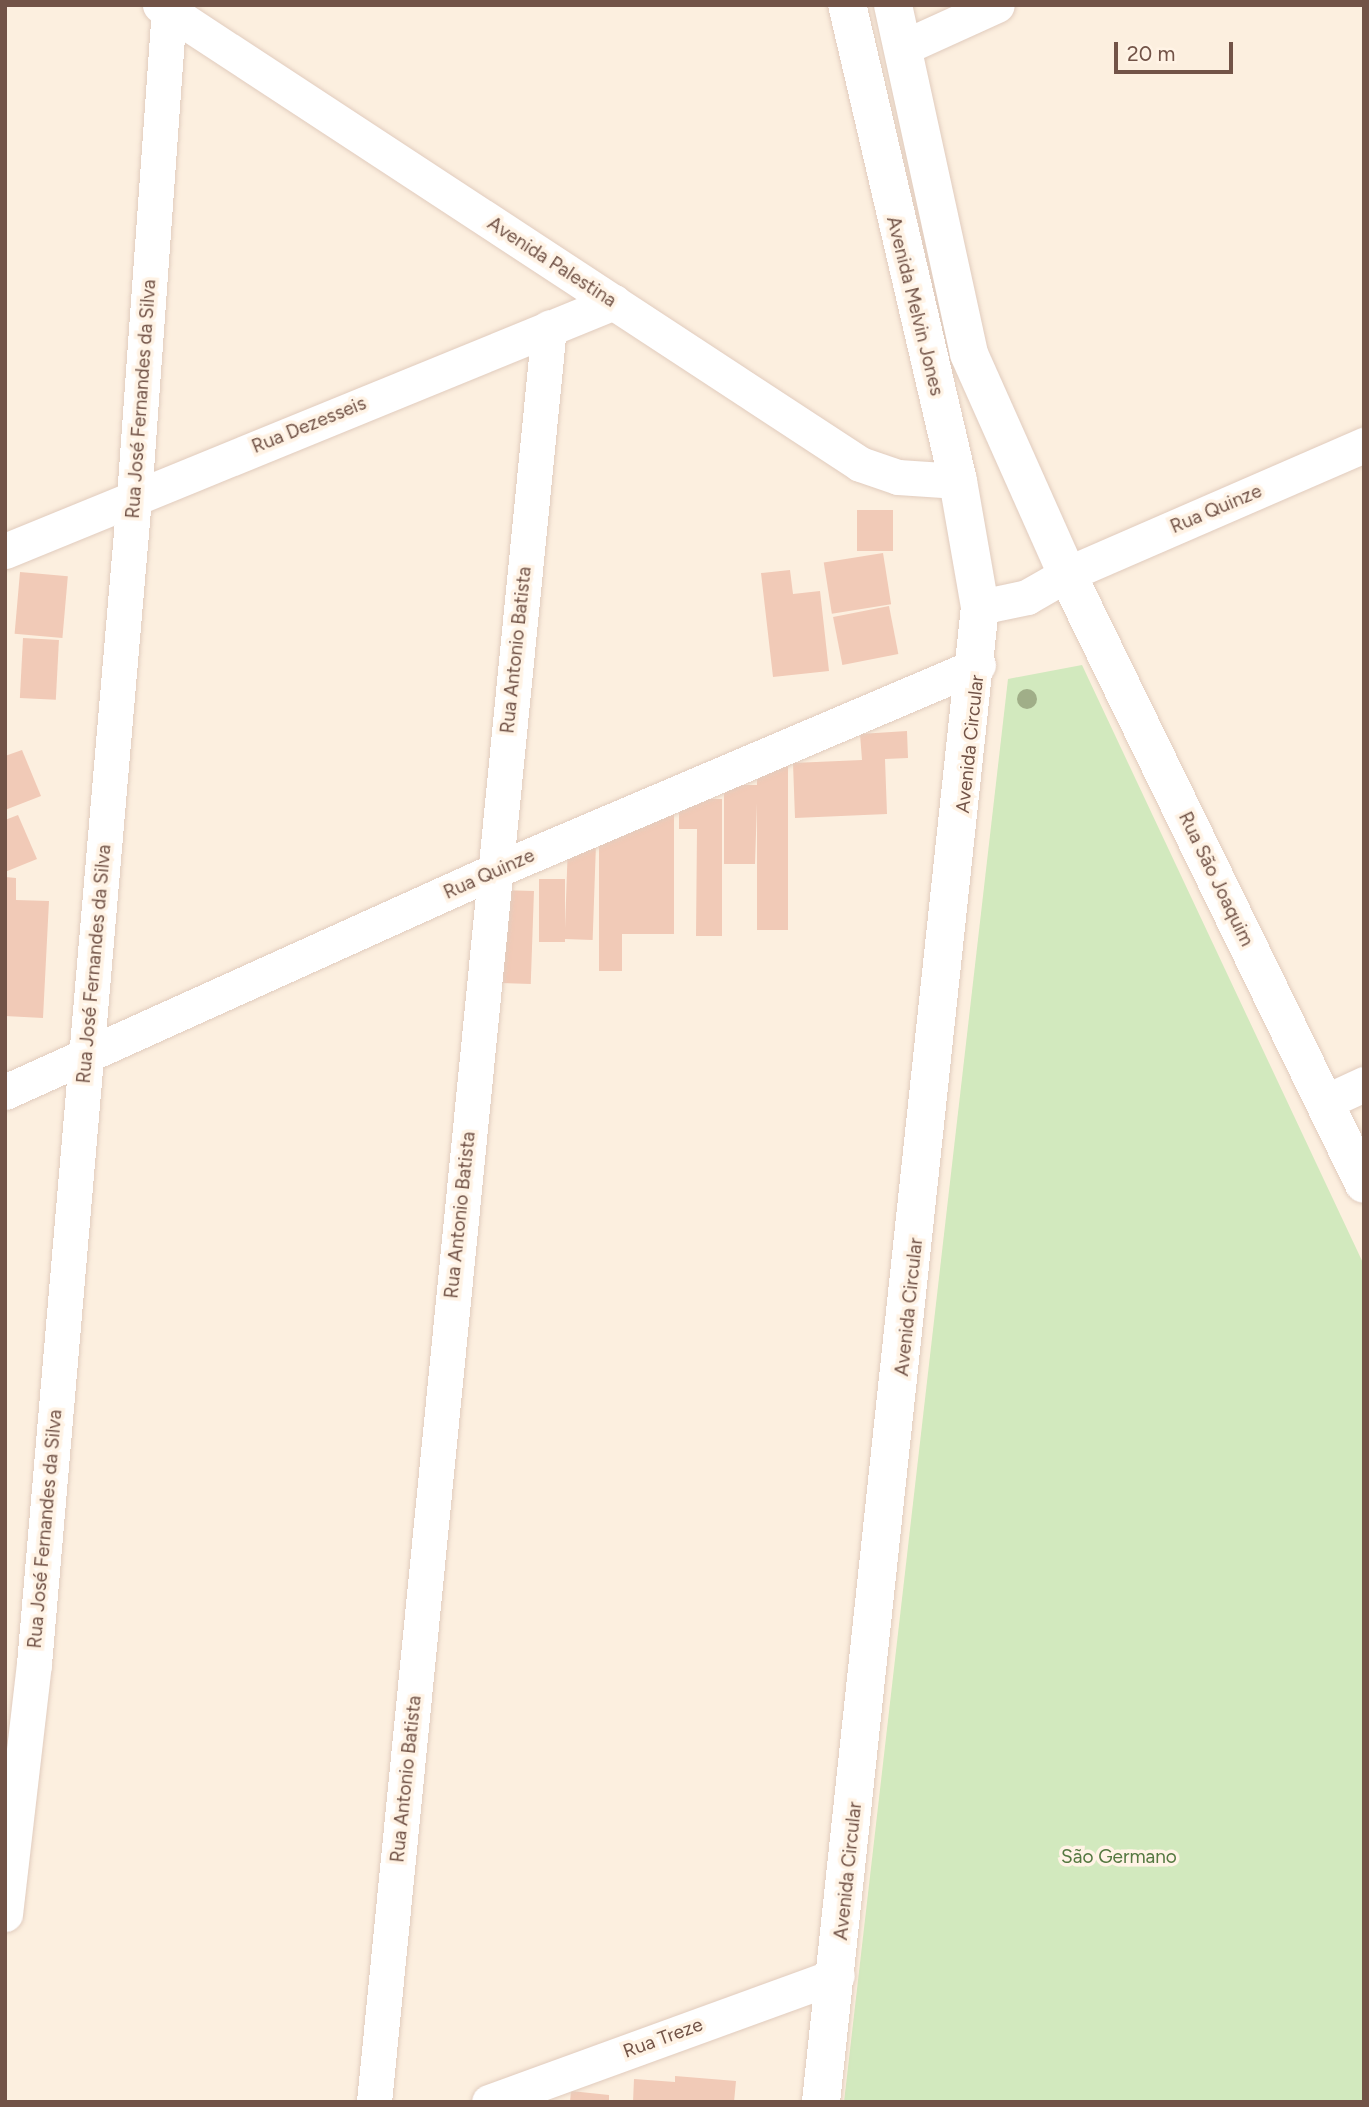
<!DOCTYPE html>
<html>
<head>
<meta charset="utf-8">
<style>
  body { margin:0 }
  #map { position:relative; width:1369px; height:2107px; overflow:hidden; background:#fcefdf; font-family:Figtree,sans-serif }
  div>[style] { position:absolute }
  [style*='--x'] { left:calc(var(--x)*1px); top:calc(var(--y)*1px); width:calc(var(--w)*1px); rotate:calc(var(--a)*1deg) }
  .green>* { inset:0; background:#d2e9be }
  .building>* { inset:0; background:#f1cab7; transform-origin:0 0 }
  .roads { filter:drop-shadow(0 0 2px #e1ccbe) drop-shadow(0 0 2px #e1ccbe) }
  .street>* { height:35px; margin:-17.5px; padding:0 17.5px; transform-origin:17.5px; border-radius:17.5px; background:#fff }
  .secondary>* { height:38px; margin:-19px; padding:0 19px; transform-origin:19px; border-radius:19px; background:#fff }
  .trees>* { width:20px; height:20px; margin:-10px; border-radius:50%; background:#a0ae88 }
  span { translate:-50% -50%; white-space:nowrap; text-align:center; line-height:1.15; -webkit-text-stroke:7px #fff3e5; paint-order:stroke }
  .street-label { font-size:19px; color:#725347 }
  .park-label { font-size:19px; color:#547840 }
  .frame { position:absolute; inset:0; border:7px solid #725347; pointer-events:none }
  .scale { position:absolute; left:1114px; top:42px; width:119px; height:32px; box-sizing:border-box; border:4px solid #725347; border-top:0; padding-left:9px; font-size:21px; line-height:24px; white-space:nowrap; color:#725347; -webkit-text-stroke:5px #fff3e5; paint-order:stroke }
</style>
</head>
<body>
<div id="map">
  <div class="green">
    <div style="clip-path:polygon(1082px 665px,1364px 1265px,1364px 2102px,844px 2102px,1008px 679px)"></div>
  </div>
  <div class="building">
    <div style="left:857px;top:510px;width:36px;height:41px"></div>
    <div style="left:883px;top:553px;width:52px;height:60px;rotate:81deg"></div>
    <div style="clip-path:polygon(790px 570px,793px 594px,820px 591px,829px 671px,773px 677px,761px 573px)"></div>
    <div style="left:20px;top:572px;width:48px;height:62px;rotate:5deg"></div>
    <div style="left:889px;top:606px;width:49px;height:57px;rotate:79deg"></div>
    <div style="left:23px;top:638px;width:36px;height:60px;rotate:3deg"></div>
    <div style="clip-path:polygon(907px 731px,908px 758px,885px 759px,887px 814px,795px 818px,793px 763px,862px 760px,860px 734px)"></div>
    <div style="clip-path:polygon(22px 750px,41px 796px,5px 810px,5px 756px)"></div>
    <div style="clip-path:polygon(757px 763px,788px 763px,788px 930px,757px 930px,757px 803px,755px 864px,724px 864px,724px 785px,757px 785px)"></div>
    <div style="clip-path:polygon(679px 799px,722px 799px,722px 936px,696px 936px,697px 829px,679px 829px)"></div>
    <div style="left:674px;top:806px;width:128px;height:52px;rotate:90deg"></div>
    <div style="clip-path:polygon(18px 815px,37px 859px,5px 872px,5px 820px)"></div>
    <div style="left:599px;top:829px;width:23px;height:142px"></div>
    <div style="left:568px;top:843px;width:28px;height:96px;rotate:2deg"></div>
    <div style="clip-path:polygon(5px 877px,16px 878px,16px 900px,49px 901px,43px 1018px,5px 1016px)"></div>
    <div style="left:539px;top:879px;width:26px;height:63px"></div>
    <div style="left:502px;top:890px;width:32px;height:93px;rotate:2deg"></div>
    <div style="clip-path:polygon(675px 2076px,736px 2081px,734px 2102px,633px 2102px,634px 2079px,675px 2082px)"></div>
    <div style="clip-path:polygon(571px 2091px,609px 2095px,609px 2102px,570px 2102px)"></div>
  </div>
  <div class="roads">
    <div class="street">
      <div style="--x:160;--y:5;--w:837;--a:33.25"></div>
      <div style="--x:860;--y:464;--w:40;--a:18.9"></div>
      <div style="--x:898;--y:477;--w:60;--a:3.8"></div>
      <div style="--x:902;--y:48;--w:104;--a:-24.4"></div>
      <div style="--x:5;--y:551;--w:658;--a:-22.24"></div>
      <div style="--x:980;--y:607;--w:48;--a:-12"></div>
      <div style="--x:1027;--y:597;--w:46;--a:-29.9"></div>
      <div style="--x:1067;--y:574;--w:324;--a:-23.5"></div>
      <div style="--x:5;--y:1092;--w:537;--a:-24.32"></div>
      <div style="--x:494;--y:871;--w:526;--a:-23.06"></div>
      <div style="--x:1325;--y:1102;--w:43;--a:-24.8"></div>
      <div style="--x:5;--y:1914;--w:252;--a:-83.4"></div>
      <div style="--x:34;--y:1664;--w:1171;--a:-85.1"></div>
      <div style="--x:134;--y:497;--w:486;--a:-85.9"></div>
      <div style="--x:374;--y:2102;--w:1783;--a:-84.37"></div>
      <div style="--x:489;--y:2102;--w:370;--a:-20"></div>
    </div>
    <div class="secondary">
      <div style="--x:893;--y:5;--w:357;--a:77.7"></div>
      <div style="--x:969;--y:354;--w:241;--a:66"></div>
      <div style="--x:1067;--y:574;--w:678;--a:64.04"></div>
      <div style="--x:821;--y:2102;--w:1503;--a:-83.93"></div>
      <div style="--x:980;--y:607;--w:128;--a:-99.9"></div>
      <div style="--x:958;--y:481;--w:489;--a:-103.1"></div>
    </div>
  </div>
  <div class="trees">
    <div style="left:1027px;top:699px"></div>
  </div>
  <div class="street-label">
    <span style="left:552px;top:262px;rotate:33deg">Avenida Palestina</span>
    <span style="left:915px;top:306px;rotate:76deg">Avenida Melvin Jones</span>
    <span style="left:141px;top:399px;rotate:-86deg">Rua José Fernandes da Silva</span>
    <span style="left:309px;top:425px;rotate:-22deg">Rua Dezesseis</span>
    <span style="left:1216px;top:509px;rotate:-23deg">Rua Quinze</span>
    <span style="left:516px;top:650px;rotate:-84deg">Rua Antonio Batista</span>
    <span style="left:970px;top:744px;rotate:-84deg">Avenida Circular</span>
    <span style="left:489px;top:874px;rotate:-24deg">Rua Quinze</span>
    <span style="left:1216px;top:879px;rotate:64deg">Rua São Joaquim</span>
    <span style="left:94px;top:964px;rotate:-85deg">Rua José Fernandes da Silva</span>
    <span style="left:460px;top:1215px;rotate:-84deg">Rua Antonio Batista</span>
    <span style="left:909px;top:1307px;rotate:-84deg">Avenida Circular</span>
    <span style="left:45px;top:1529px;rotate:-85deg">Rua José Fernandes da Silva</span>
    <span style="left:406px;top:1779px;rotate:-84deg">Rua Antonio Batista</span>
    <span style="left:848px;top:1871px;rotate:-84deg">Avenida Circular</span>
    <span style="left:663px;top:2038px;rotate:-20deg">Rua Treze</span>
  </div>
  <div class="park-label">
    <span style="left:1119px;top:1857px">São Germano</span>
  </div>
  <div class="frame"></div>
  <div class="scale">20 m</div>
</div>
</body>
</html>
